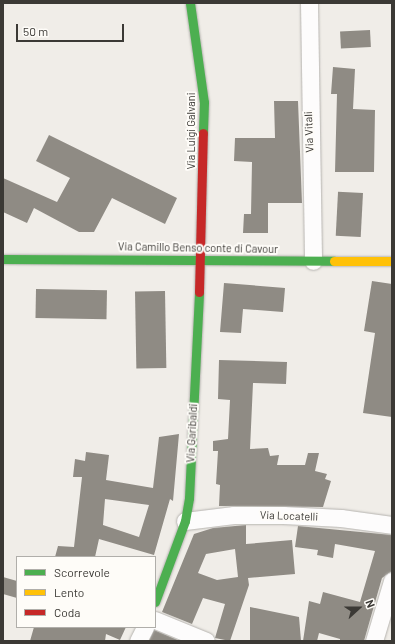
<!DOCTYPE html>
<html>
<head>
<meta charset="utf-8">
<style>
  body { margin:0 }
  #map { position:relative; width:395px; height:644px; overflow:hidden; background:#f0ede8; font-family:Barlow,sans-serif }
  div>[style] { position:absolute }
  [style*='--x'] { left:calc(var(--x)*1px); top:calc(var(--y)*1px); width:calc(var(--w)*1px); rotate:calc(var(--a)*1deg) }
  .building>* { inset:0; background:#8f8b84; transform-origin:0 0 }
  .roads { filter:drop-shadow(0 0 1px #b5b3af) drop-shadow(0 0 1px #b5b3af) }
  .street>* { height:17px; margin:-8.5px; padding:0 8.5px; transform-origin:8.5px; border-radius:8.5px; background:#fdfcfc }
  .fast>* { height:9px; margin:-4.5px; padding:0 4.5px; transform-origin:4.5px; border-radius:4.5px; background:#4caf50 }
  .slow>* { height:9px; margin:-4.5px; padding:0 4.5px; transform-origin:4.5px; border-radius:4.5px; background:#ffc107 }
  .jam>* { height:9px; margin:-4.5px; padding:0 4.5px; transform-origin:4.5px; border-radius:4.5px; background:#c62828 }
  span { translate:-50% -50%; white-space:nowrap; text-align:center; line-height:1.15; -webkit-text-stroke:4px #fefcf8; paint-order:stroke }
  .street-label { font-size:11px; color:#3b3935 }
  .frame { position:absolute; inset:0; border:4px solid #3b3935; pointer-events:none }
  .legend { position:absolute; left:16px; top:556px; width:140px; height:72px; box-sizing:border-box; background:#fefcf8; border:1px solid #b0aeaa; margin:0; padding:5px 7px; list-style:none; font-size:12px; color:#3b3935 }
  .legend li { display:flex; align-items:center; gap:8px; height:20px }
  .legend b { width:20px; border:1px solid #b0aeaa }
  .north { position:absolute; left:339px; top:588px; width:40px; height:40px; -webkit-text-stroke:3px #fefcf8; paint-order:stroke; rotate:69deg; font-size:11px; font-weight:700; line-height:16px; text-align:center; color:#3b3935 }
  .north::after { content:''; display:block; margin:auto; width:14px; height:18px; background:#3b3935; clip-path:polygon(50% 0,100% 100%,50% 72%,0 100%) }
  .scale { position:absolute; left:16px; top:24px; width:108px; height:18px; box-sizing:border-box; border:2px solid #3b3935; border-top:0; padding-left:5px; font-size:12px; line-height:14px; white-space:nowrap; color:#3b3935; -webkit-text-stroke:3px #fefcf8; paint-order:stroke }
</style>
</head>
<body>
<div id="map">
  <div class="building">
    <div style="left:370px;top:30px;width:17px;height:30px;rotate:87deg"></div>
    <div style="clip-path:polygon(333px 67px,355px 69px,353px 109px,375px 110px,374px 172px,335px 172px,337px 94px,331px 94px)"></div>
    <div style="clip-path:polygon(274px 101px,298px 101px,302px 203px,268px 203px,268px 233px,243px 233px,244px 214px,251px 214px,252px 162px,234px 161px,235px 138px,275px 138px)"></div>
    <div style="clip-path:polygon(49px 135px,177px 198px,165px 224px,112px 198px,94px 232px,79px 232px,34px 208px,27px 223px,3px 212px,3px 178px,57px 202px,70px 178px,36px 161px)"></div>
    <div style="left:363px;top:193px;width:44px;height:25px;rotate:93deg"></div>
    <div style="clip-path:polygon(372px 281px,392px 284px,392px 417px,363px 413px,375px 333px,364px 331px)"></div>
    <div style="clip-path:polygon(224px 283px,285px 288px,283px 312px,243px 309px,241px 333px,220px 332px)"></div>
    <div style="left:36px;top:289px;width:71px;height:29px;rotate:1deg"></div>
    <div style="left:165px;top:291px;width:77px;height:30px;rotate:89deg"></div>
    <div style="clip-path:polygon(219px 360px,287px 362px,286px 384px,253px 383px,250px 449px,268px 448px,270px 456px,279px 455px,277px 465px,305px 465px,308px 453px,319px 453px,315px 471px,327px 474px,325px 479px,331px 481px,323px 507px,219px 506px,220px 485px,216px 484px,218px 451px,213px 451px,213px 441px,228px 439px,230px 400px,218px 399px)"></div>
    <div style="clip-path:polygon(evenodd,179px 434px,173px 501px,170px 499px,154px 555px,99px 539px,95px 557px,55px 557px,58px 546px,74px 547px,82px 477px,73px 477px,75px 459px,85px 461px,86px 452px,109px 455px,106px 480px,153px 488px,159px 437px,179px 434px,105px 499px,149px 505px,139px 537px,103px 525px,105px 499px)"></div>
    <div style="clip-path:polygon(evenodd,246px 525px,246px 544px,292px 540px,295px 574px,248px 578px,249px 585px,230px 641px,215px 638px,225px 604px,203px 598px,192px 624px,162px 612px,194px 534px,213px 528px,246px 525px,235px 549px,238px 577px,217px 580px,198px 573px,206px 554px,235px 549px)"></div>
    <div style="clip-path:polygon(298px 526px,392px 535px,392px 571px,382px 578px,364px 641px,340px 641px,340px 639px,319px 633px,317px 641px,303px 641px,309px 601px,320px 604px,323px 592px,360px 602px,375px 551px,335px 544px,333px 558px,317px 555px,318px 550px,295px 547px)"></div>
    <div style="clip-path:polygon(3px 577px,17px 581px,17px 598px,3px 594px)"></div>
    <div style="clip-path:polygon(250px 607px,299px 617px,301px 641px,250px 641px)"></div>
    <div style="clip-path:polygon(34px 627px,126px 627px,120px 640px,106px 634px,105px 641px,30px 641px)"></div>
    <div style="clip-path:polygon(154px 630px,180px 641px,149px 641px)"></div>
  </div>
  <div class="roads">
    <div class="street">
      <div style="--x:309;--y:3;--w:258;--a:89.1"></div>
      <div style="--x:185;--y:521;--w:49;--a:-7"></div>
      <div style="--x:234;--y:515;--w:49;--a:0"></div>
      <div style="--x:283;--y:515;--w:58;--a:3"></div>
      <div style="--x:341;--y:518;--w:51;--a:7.8"></div>
      <div style="--x:155;--y:620;--w:55;--a:22.4"></div>
      <div style="--x:138;--y:641;--w:16;--a:-63"></div>
      <div style="--x:374;--y:641;--w:63;--a:-73.3"></div>
    </div>
    <div class="fast">
      <div style="--x:190;--y:3;--w:100;--a:82"></div>
      <div style="--x:204;--y:102;--w:31;--a:92"></div>
      <div style="--x:3;--y:259;--w:331;--a:0.3"></div>
      <div style="--x:155;--y:602;--w:86;--a:-69.7"></div>
      <div style="--x:185;--y:521;--w:23;--a:-80"></div>
      <div style="--x:189;--y:498;--w:206;--a:-87.2"></div>
    </div>
    <div class="slow">
      <div style="--x:334;--y:261;--w:58;--a:0"></div>
    </div>
    <div class="jam">
      <div style="--x:199;--y:292;--w:159;--a:-88.6"></div>
    </div>
  </div>
  <div class="street-label">
    <span style="left:191px;top:131px;rotate:-90deg">Via Luigi Galvani</span>
    <span style="left:309px;top:132px;rotate:-92deg">Via Vitali</span>
    <span style="left:198px;top:248px;rotate:1deg">Via Camillo Benso conte di Cavour</span>
    <span style="left:192px;top:433px;rotate:-87deg">Via Garibaldi</span>
    <span style="left:289px;top:516px;rotate:2deg">Via Locatelli</span>
  </div>
  <div class="frame"></div>
  <ul class="legend">
  <li><b style="height:5px;background:#4caf50"></b>Scorrevole</li>
  <li><b style="height:5px;background:#ffc107"></b>Lento</li>
  <li><b style="height:5px;background:#c62828"></b>Coda</li>
  </ul>
  <div class="north">N</div>
  <div class="scale">50 m</div>
</div>
</body>
</html>
